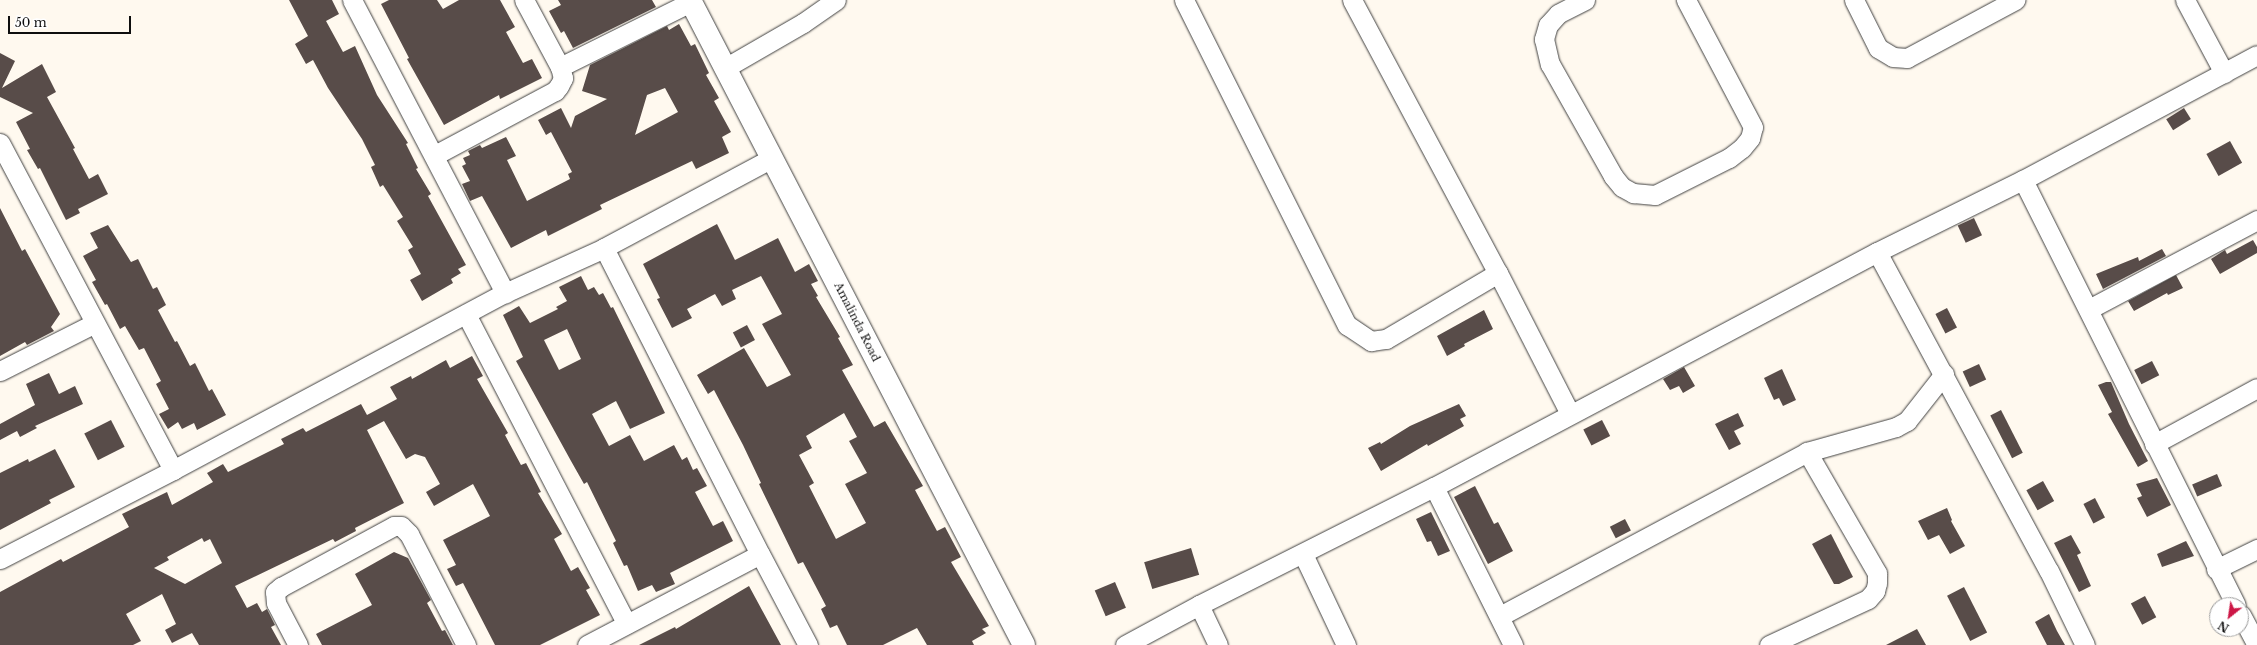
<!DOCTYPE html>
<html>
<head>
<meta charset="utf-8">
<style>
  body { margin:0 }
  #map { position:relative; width:2257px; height:645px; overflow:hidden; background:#fff9ef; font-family:"Libre Baskerville",serif }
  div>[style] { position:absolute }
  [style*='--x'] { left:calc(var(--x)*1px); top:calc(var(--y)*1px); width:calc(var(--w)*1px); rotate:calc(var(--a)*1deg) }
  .building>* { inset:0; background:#584c49; transform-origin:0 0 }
  .roads { filter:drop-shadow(0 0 1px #414141) drop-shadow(0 0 1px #414141) }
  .minor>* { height:19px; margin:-9.5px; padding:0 9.5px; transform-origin:9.5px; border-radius:9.5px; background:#fff }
  .tertiary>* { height:22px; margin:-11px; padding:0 11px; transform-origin:11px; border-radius:11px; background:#fff }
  span { translate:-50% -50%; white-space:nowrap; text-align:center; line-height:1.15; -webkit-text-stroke:4px #fff; paint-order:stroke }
  .street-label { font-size:11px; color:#0e0e0e }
  .north { position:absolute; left:2209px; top:597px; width:40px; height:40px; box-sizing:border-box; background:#fff; border:1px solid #9f9f9f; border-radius:50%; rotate:210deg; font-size:11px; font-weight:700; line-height:16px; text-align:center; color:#0e0e0e }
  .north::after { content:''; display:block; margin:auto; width:14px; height:18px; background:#cd1746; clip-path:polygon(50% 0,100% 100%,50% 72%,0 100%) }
  .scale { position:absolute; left:8px; top:16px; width:123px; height:18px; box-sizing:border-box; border:2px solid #0e0e0e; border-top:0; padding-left:5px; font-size:12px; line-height:14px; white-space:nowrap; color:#0e0e0e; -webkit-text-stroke:3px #fff; paint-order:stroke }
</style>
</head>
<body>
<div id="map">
  <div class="building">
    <div style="clip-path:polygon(289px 0,332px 0,339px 14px,326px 21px,343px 52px,355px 46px,377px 95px,408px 143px,406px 144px,418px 168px,416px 169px,431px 194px,428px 196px,466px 265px,458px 269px,461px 273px,451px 279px,453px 283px,422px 301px,410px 280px,421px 274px,408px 250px,413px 247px,397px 221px,403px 217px,383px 185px,380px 187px,371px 167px,375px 165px,362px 139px,328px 88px,313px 60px,306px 64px,295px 44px,308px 36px)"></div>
    <div style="clip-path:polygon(389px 0,437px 0,443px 9px,459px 0,500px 0,515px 27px,506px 32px,523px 63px,532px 59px,542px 78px,500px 99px,499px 95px,444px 125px,407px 59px,409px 58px,381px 4px)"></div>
    <div style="clip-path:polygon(558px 0,652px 0,656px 7px,573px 48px,564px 31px,561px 33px,549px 11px,561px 5px)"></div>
    <div style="clip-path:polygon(evenodd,679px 24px,691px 46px,695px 44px,709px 73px,706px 75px,719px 98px,714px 101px,731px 132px,722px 137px,729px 153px,696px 169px,692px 161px,600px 205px,602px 209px,548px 236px,546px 230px,511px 248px,482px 196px,470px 201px,462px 184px,470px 181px,462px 166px,466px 164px,463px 158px,470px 155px,468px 151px,480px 145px,482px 148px,506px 137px,516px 156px,507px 160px,527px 201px,570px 179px,568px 174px,572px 172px,551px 132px,546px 135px,538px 120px,561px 108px,571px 128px,575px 116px,607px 99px,582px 91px,590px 65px,667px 26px,669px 30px,679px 24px,665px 88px,678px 112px,635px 135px,647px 95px,665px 88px)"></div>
    <div style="clip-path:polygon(0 53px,15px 61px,2px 88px,42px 64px,56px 92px,47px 97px,75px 148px,73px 149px,89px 179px,98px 174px,108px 194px,78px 209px,80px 213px,66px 220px,40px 168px,38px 169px,27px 150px,30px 149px,16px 122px,33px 113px,0 97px)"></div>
    <div style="left:2184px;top:108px;width:13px;height:21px;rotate:58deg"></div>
    <div style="left:2230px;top:141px;width:25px;height:27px;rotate:61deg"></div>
    <div style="clip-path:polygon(0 208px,22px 251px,25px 249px,60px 314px,51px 327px,54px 331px,27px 345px,25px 342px,0 356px)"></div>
    <div style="left:1974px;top:218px;width:19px;height:18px;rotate:65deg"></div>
    <div style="clip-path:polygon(evenodd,717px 224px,735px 260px,778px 238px,795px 272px,809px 264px,818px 281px,811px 284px,818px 296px,816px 297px,840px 337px,838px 338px,853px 365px,842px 370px,874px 427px,885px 421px,923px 486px,915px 490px,937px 531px,945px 527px,961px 557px,951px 562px,989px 626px,982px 629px,986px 633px,972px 641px,974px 645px,927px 645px,917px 628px,883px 645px,847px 645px,837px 625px,830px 628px,821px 609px,826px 606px,803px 562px,798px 564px,759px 484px,761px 483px,743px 445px,714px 390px,708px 394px,697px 375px,744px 348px,767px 387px,791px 375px,762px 324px,782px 314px,761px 276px,732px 290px,736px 299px,722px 306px,715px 294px,687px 309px,692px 318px,672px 328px,657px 299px,660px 298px,643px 264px,717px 224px,844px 413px,857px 437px,849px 441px,867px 473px,845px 484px,866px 523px,836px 539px,809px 486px,814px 483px,799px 455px,812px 448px,806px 436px,844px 413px)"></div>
    <div style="clip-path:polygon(108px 225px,131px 262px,138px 259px,153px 289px,157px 287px,166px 305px,158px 310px,175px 342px,177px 341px,190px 366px,195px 363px,209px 391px,212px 389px,226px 415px,197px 430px,194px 423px,182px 429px,178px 422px,168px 429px,159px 414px,169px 409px,156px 384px,161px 381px,144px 348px,139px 350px,125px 326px,120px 329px,107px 304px,105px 305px,92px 282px,96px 280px,83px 256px,98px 248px,90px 233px)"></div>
    <div style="clip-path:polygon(2253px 240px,2257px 247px,2257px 253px,2220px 274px,2211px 259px,2225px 250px,2227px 254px)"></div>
    <div style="clip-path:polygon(2162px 249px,2166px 256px,2103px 289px,2096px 274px,2138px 257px,2139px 261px)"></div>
    <div style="clip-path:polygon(2176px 275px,2183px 288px,2168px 295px,2167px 293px,2134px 311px,2128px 301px)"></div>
    <div style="clip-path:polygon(evenodd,581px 276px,588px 290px,594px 287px,599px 295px,603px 293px,611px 308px,613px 307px,665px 413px,630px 429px,616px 401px,592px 414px,609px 446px,630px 435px,644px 461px,674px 445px,682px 460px,687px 457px,693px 470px,697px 468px,707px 486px,695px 492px,713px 526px,723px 521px,733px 541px,670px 573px,675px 584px,656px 592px,652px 585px,638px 591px,627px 565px,624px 566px,613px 543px,616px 541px,587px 482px,584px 484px,571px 461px,516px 361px,523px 357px,503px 315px,519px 306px,530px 323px,558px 309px,556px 307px,567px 301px,559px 287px,581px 276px,567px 329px,581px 359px,559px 370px,544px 340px,567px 329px)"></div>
    <div style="left:1947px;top:308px;width:22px;height:13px;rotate:63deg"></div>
    <div style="clip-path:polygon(1484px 310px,1493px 329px,1464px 344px,1465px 346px,1447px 356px,1437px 336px)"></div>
    <div style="left:747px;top:325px;width:17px;height:16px;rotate:62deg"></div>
    <div style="clip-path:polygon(evenodd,472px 356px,483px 376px,477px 379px,508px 433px,505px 435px,521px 465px,526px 463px,541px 492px,538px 493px,562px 534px,554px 539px,571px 571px,578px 567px,590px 588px,586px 590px,600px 615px,540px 645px,495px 645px,463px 583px,456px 586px,447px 569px,456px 565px,443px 540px,490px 516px,473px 484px,434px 506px,426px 492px,440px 484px,425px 457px,415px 454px,406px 459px,384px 421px,367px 430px,404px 503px,355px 528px,356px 531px,335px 542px,333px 539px,235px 586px,247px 608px,257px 603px,262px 612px,267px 609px,275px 625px,271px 627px,281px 645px,199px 645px,192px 633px,172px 643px,165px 630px,176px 624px,162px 594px,126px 614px,141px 641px,133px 645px,0 645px,0 592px,61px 559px,63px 562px,129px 527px,122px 514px,167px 492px,172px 505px,213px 482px,207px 473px,223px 464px,228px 472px,284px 444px,281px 439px,303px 428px,306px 432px,361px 404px,367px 415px,397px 399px,390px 387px,411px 376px,412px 379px,446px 360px,450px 368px,472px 356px,202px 538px,204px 542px,210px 539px,222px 563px,185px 584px,154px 568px,169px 560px,167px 557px,202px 538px)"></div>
    <div style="left:2152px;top:361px;width:16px;height:20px;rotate:63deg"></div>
    <div style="left:1979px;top:364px;width:17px;height:18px;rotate:65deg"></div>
    <div style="clip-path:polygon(1684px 367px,1695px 386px,1683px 393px,1679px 386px,1670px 390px,1663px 379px)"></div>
    <div style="clip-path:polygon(1782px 369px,1796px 400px,1783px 406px,1779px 398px,1774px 400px,1764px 378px)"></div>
    <div style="clip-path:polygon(49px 373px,59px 394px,75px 386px,83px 404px,35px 426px,37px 428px,20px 437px,17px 431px,0 440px,0 424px,35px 405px,26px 384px)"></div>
    <div style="clip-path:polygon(2106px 382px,2111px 382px,2129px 424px,2148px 461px,2138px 467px,2108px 414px,2112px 412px,2098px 385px)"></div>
    <div style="clip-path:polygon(1459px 404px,1466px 416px,1460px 419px,1464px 426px,1428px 446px,1427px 444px,1381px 471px,1368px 448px,1380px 442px,1381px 444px,1410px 426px)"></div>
    <div style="left:2001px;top:410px;width:48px;height:12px;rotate:63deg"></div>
    <div style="clip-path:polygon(1738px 413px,1744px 426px,1734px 431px,1741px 444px,1729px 450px,1715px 424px)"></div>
    <div style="left:111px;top:420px;width:30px;height:30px;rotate:63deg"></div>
    <div style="left:1602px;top:420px;width:18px;height:21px;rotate:63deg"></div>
    <div style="clip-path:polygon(55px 449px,75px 487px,49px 500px,51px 503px,0 530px,0 473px,28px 459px,29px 462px)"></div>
    <div style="left:2217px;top:474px;width:13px;height:27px;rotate:67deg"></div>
    <div style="clip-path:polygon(2157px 478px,2171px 505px,2147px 517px,2137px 498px,2142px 496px,2136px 484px)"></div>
    <div style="left:2043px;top:481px;width:23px;height:19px;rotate:61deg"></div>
    <div style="clip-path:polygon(1475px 486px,1494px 524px,1498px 522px,1513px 551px,1488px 564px,1454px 497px)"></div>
    <div style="left:2095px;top:498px;width:22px;height:13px;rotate:63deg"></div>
    <div style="clip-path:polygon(1947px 508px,1952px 520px,1951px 521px,1965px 546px,1950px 554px,1939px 535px,1928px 540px,1918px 521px)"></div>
    <div style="clip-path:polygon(1431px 512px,1450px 551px,1438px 556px,1431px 541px,1427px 542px,1416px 519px)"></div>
    <div style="left:1625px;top:519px;width:13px;height:17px;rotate:63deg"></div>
    <div style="clip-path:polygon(1831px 534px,1853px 577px,1839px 584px,1834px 584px,1812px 544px)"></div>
    <div style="clip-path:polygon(2071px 535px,2081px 553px,2077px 555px,2091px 586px,2079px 592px,2054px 543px)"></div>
    <div style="clip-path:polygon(2186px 541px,2194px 556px,2162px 567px,2157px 554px)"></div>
    <div style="left:1191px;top:548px;width:28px;height:49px;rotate:73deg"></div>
    <div style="clip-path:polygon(394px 552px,408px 558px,431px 600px,427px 603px,442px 631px,445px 630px,453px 645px,322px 645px,316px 634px,372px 605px,355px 574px)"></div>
    <div style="left:1115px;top:582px;width:28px;height:22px;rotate:67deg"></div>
    <div style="clip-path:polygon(749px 586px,781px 645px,639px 645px,675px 627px,676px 629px)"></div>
    <div style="left:1964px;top:587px;width:51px;height:19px;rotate:63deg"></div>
    <div style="left:2145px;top:596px;width:24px;height:16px;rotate:62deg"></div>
    <div style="clip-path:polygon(2049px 614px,2057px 631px,2065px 645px,2047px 645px,2035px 622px)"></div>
    <div style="clip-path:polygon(1917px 629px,1926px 645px,1886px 645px)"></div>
  </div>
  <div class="roads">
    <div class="minor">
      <div style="--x:352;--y:0;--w:331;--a:62.4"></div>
      <div style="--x:1184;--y:0;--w:364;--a:63.4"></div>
      <div style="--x:1347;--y:325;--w:29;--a:34"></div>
      <div style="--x:1371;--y:341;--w:15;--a:-8"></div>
      <div style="--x:1386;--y:339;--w:130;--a:-30.5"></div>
      <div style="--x:1352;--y:0;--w:310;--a:61.9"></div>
      <div style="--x:1498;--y:273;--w:158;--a:62.9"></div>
      <div style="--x:1585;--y:0;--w:30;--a:153"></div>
      <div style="--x:1558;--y:14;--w:15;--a:132"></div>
      <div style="--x:1548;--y:25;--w:15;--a:106"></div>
      <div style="--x:1544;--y:39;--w:26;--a:77"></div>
      <div style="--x:1550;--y:64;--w:129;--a:60.6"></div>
      <div style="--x:1613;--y:176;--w:14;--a:51"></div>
      <div style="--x:1622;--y:187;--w:13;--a:29"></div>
      <div style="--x:1633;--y:193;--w:22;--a:5"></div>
      <div style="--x:1655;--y:195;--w:83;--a:-26.6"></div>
      <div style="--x:1729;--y:158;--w:16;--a:-38"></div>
      <div style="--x:1742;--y:148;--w:13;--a:-51"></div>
      <div style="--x:1750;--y:138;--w:11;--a:-75"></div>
      <div style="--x:1753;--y:127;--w:144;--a:-117.8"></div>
      <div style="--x:1854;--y:0;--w:54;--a:63.4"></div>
      <div style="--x:1878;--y:48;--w:17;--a:31"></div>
      <div style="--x:1893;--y:57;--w:14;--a:4"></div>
      <div style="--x:1907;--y:58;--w:123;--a:-28.2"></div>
      <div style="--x:2185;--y:0;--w:83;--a:61.9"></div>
      <div style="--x:560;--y:67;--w:146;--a:-26.4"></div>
      <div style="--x:725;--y:68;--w:90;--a:-30"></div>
      <div style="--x:803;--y:23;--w:40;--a:-34.9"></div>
      <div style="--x:0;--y:143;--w:370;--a:62.1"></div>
      <div style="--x:435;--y:155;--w:136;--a:-28.1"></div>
      <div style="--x:555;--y:91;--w:6;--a:-51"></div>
      <div style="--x:559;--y:86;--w:9;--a:-63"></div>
      <div style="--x:563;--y:78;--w:11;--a:-105"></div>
      <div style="--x:560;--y:67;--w:76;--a:-118.2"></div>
      <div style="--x:2023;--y:180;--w:475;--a:63.4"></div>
      <div style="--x:604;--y:248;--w:343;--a:63"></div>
      <div style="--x:1877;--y:252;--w:362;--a:61.7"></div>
      <div style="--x:2049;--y:571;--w:82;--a:64.1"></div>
      <div style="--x:2089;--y:309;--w:190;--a:-27.9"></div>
      <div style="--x:466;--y:314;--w:349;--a:62.6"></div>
      <div style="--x:0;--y:371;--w:106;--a:-26.8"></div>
      <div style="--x:2154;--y:444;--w:117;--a:-28.5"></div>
      <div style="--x:1434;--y:487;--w:177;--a:63.4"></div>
      <div style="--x:1303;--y:554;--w:101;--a:64.7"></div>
      <div style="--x:0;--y:559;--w:195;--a:-27.2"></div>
      <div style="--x:173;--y:470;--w:376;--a:-28.1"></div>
      <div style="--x:505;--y:293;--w:109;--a:-24.4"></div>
      <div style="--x:604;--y:248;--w:191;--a:-28.2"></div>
      <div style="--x:2216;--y:569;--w:46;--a:-26"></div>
      <div style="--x:1199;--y:605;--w:44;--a:64.6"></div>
      <div style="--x:2241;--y:615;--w:34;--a:62"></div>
      <div style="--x:1500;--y:616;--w:348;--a:-28.1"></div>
      <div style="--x:1807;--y:452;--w:92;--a:-15.7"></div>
      <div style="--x:1896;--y:427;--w:13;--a:-29"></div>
      <div style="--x:1907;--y:421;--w:60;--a:-51.8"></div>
      <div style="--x:298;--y:645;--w:47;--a:-117.6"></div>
      <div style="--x:276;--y:603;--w:11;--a:-95"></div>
      <div style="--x:275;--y:592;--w:8;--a:-40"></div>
      <div style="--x:281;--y:587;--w:128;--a:-28.4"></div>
      <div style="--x:394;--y:526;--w:7;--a:0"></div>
      <div style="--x:401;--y:526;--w:11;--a:45"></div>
      <div style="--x:409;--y:534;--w:125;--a:62.8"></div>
      <div style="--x:587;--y:645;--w:195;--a:-27.7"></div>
      <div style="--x:760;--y:554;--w:103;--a:62.2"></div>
      <div style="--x:1125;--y:645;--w:84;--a:-28.4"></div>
      <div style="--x:1199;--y:605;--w:263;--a:-26.7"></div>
      <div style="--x:1434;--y:487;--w:501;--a:-27.94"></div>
      <div style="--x:1877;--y:252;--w:163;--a:-26.3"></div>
      <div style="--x:2023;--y:180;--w:265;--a:-28.1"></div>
      <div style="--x:1769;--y:645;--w:109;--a:-24.9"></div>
      <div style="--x:1868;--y:599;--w:11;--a:-49"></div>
      <div style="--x:1875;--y:591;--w:8;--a:-76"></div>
      <div style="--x:1877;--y:583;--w:10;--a:-90"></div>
      <div style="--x:1877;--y:573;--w:140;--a:-120"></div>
    </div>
    <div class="tertiary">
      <div style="--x:690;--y:0;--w:726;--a:62.62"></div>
    </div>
  </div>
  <div class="street-label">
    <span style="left:857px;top:322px;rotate:63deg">Amalinda Road</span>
  </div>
  <div class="north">N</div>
  <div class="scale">50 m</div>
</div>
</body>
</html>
